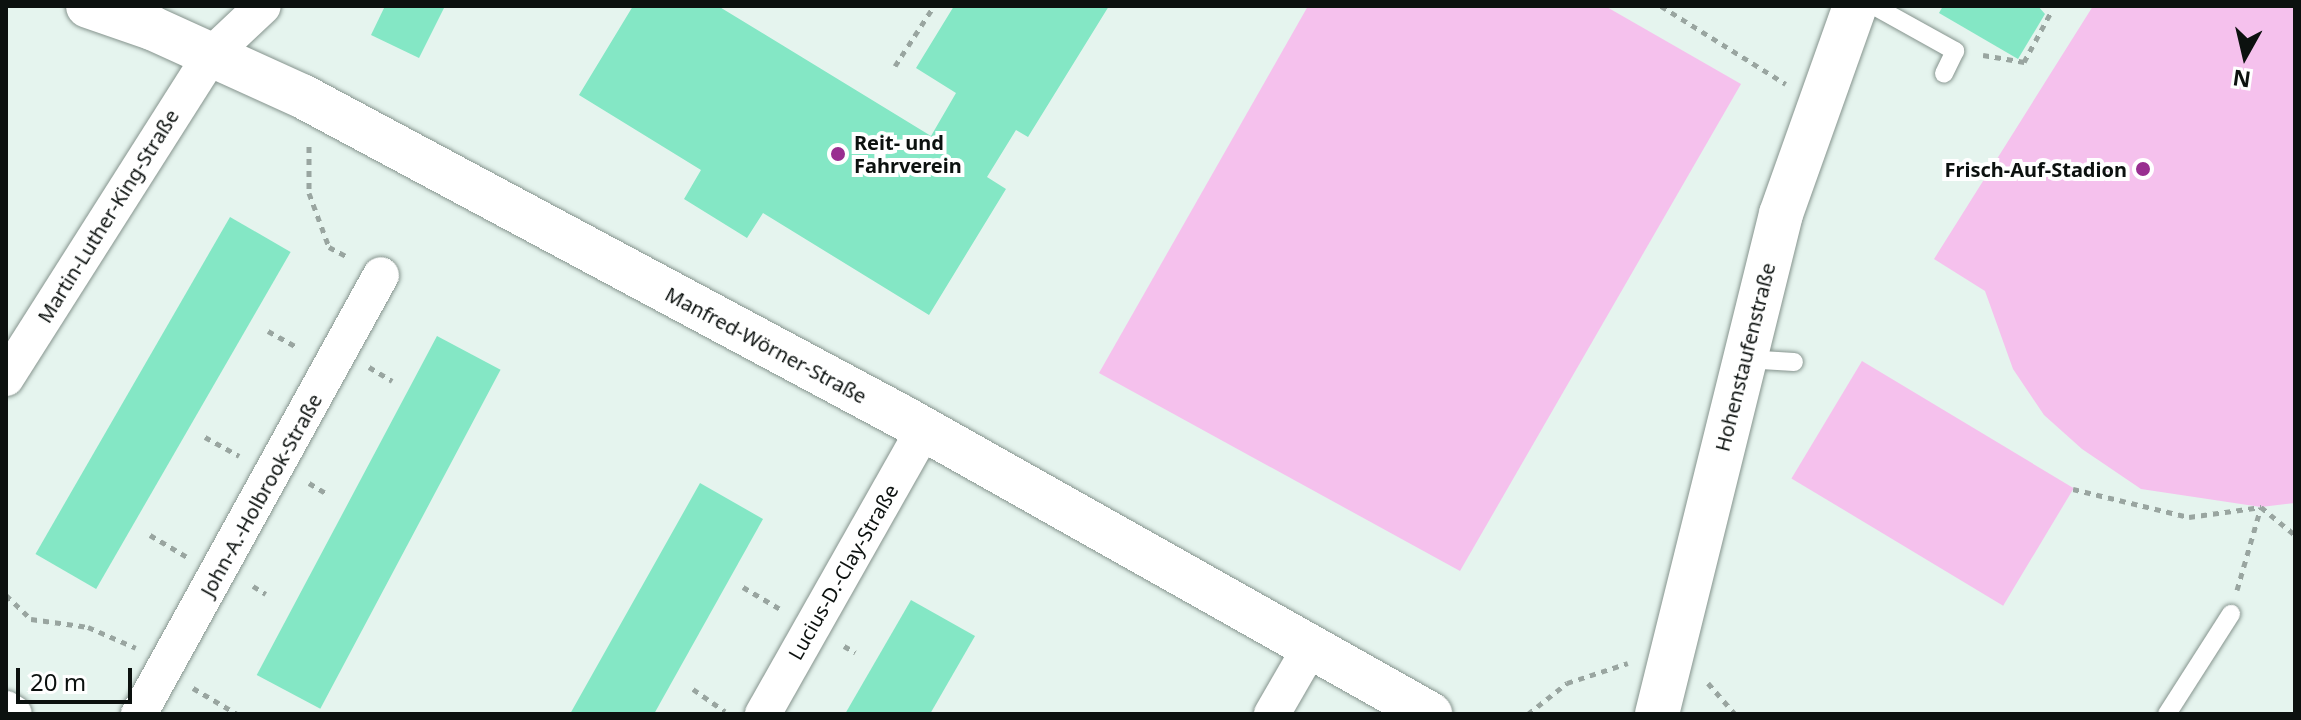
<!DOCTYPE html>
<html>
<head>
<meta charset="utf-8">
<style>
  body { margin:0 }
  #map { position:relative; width:2301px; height:720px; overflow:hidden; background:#e5f4ee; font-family:"Noto Sans",sans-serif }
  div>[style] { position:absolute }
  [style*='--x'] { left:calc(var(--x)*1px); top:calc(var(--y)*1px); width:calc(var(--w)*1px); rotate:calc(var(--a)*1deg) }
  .green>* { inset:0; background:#f5c1ed; transform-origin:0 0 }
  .building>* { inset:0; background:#84e7c5; transform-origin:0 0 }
  .path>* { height:5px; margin-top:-2.5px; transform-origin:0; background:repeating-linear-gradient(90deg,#99a5a0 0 6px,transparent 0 12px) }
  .roads { filter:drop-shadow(0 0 2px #86948e) drop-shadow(0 0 2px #86948e) }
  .service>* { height:18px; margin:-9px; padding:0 9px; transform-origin:9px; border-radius:9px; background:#fff }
  .minor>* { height:36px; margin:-18px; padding:0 18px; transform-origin:18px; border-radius:18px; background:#fff }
  .tertiary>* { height:44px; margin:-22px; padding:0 22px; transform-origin:22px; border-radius:22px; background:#fff }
  .secondary>* { height:44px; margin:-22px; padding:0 22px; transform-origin:22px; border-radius:22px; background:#fff }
  .dots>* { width:22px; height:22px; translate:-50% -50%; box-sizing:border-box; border:4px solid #fff; border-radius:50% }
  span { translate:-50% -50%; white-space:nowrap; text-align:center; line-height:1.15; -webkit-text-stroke:8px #fff; paint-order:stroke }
  .poi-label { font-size:20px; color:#0c110f; font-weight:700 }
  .left { translate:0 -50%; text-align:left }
  .right { translate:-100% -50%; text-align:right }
  .street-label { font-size:20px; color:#0c110f }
  .frame { position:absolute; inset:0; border:8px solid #0c110f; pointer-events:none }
  .north { position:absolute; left:2205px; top:16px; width:80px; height:80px; -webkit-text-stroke:6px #fff; paint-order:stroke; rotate:188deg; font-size:22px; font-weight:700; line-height:32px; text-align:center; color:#0c110f }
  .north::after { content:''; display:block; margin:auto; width:28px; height:36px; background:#0c110f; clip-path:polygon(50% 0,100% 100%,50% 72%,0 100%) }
  .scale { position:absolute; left:16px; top:668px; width:116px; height:36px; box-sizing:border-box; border:4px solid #0c110f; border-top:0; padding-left:10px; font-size:24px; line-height:28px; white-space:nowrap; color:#0c110f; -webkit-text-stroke:6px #fff; paint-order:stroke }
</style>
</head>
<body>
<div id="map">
  <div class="green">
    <div style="clip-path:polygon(1308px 6px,1605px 6px,1741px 84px,1460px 571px,1099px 373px)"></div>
    <div style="clip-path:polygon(2093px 6px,2295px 6px,2295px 503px,2261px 507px,2141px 489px,2082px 449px,2044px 415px,2013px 369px,1985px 291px,1934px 259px)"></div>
    <div style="left:1862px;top:361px;width:247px;height:137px;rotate:31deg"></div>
  </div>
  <div class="building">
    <div style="clip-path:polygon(385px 6px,444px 8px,419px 58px,371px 35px)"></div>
    <div style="clip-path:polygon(633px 6px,718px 6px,931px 136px,956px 93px,916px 68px,954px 6px,1109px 6px,1028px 137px,1016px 130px,987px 177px,1006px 189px,929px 315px,763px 213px,747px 238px,684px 199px,701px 170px,579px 95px)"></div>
    <div style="clip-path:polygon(1943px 6px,2038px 6px,2045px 14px,2018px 59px,1939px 13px)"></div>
    <div style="left:230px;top:217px;width:70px;height:389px;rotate:30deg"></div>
    <div style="left:437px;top:336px;width:72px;height:384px;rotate:28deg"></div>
    <div style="clip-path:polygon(700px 483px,763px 519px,654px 714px,570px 714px)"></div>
    <div style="clip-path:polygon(911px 600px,975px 636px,930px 714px,845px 714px)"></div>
  </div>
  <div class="path">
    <div style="--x:1661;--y:6;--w:147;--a:32"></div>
    <div style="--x:1983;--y:55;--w:42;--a:9.7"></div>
    <div style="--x:2024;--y:62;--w:57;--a:-61.6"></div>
    <div style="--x:895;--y:66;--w:72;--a:-57"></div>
    <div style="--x:309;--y:146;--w:47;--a:90"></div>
    <div style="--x:309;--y:193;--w:58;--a:69.7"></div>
    <div style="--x:329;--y:247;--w:21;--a:28"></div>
    <div style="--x:268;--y:331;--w:35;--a:29"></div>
    <div style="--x:369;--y:367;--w:27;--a:31"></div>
    <div style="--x:205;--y:437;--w:39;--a:29"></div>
    <div style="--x:309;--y:483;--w:23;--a:31"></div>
    <div style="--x:2073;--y:489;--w:119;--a:13.6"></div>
    <div style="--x:2189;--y:517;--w:73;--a:-7.9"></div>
    <div style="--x:150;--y:535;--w:43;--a:30.7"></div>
    <div style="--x:253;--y:586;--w:15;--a:32"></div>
    <div style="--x:743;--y:587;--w:43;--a:30.7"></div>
    <div style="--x:2237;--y:590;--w:86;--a:-73.9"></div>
    <div style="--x:2261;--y:507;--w:44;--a:39.5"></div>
    <div style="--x:6;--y:595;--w:35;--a:44"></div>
    <div style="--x:31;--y:619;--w:58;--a:8"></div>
    <div style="--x:88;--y:627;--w:52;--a:23.6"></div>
    <div style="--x:844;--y:646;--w:13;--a:29"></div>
    <div style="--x:1708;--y:683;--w:41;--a:48.9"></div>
    <div style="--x:193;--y:688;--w:51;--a:30.6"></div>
    <div style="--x:693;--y:689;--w:39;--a:35"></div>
    <div style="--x:1528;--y:714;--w:50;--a:-38.5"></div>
    <div style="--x:1567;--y:683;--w:64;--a:-18.2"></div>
  </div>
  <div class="roads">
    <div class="service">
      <div style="--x:1874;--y:6;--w:93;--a:29.1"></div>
      <div style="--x:1955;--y:51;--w:25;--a:116"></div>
      <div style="--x:1745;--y:359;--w:49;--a:3.5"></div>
      <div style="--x:2167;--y:714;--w:119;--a:-57.4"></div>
    </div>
    <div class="minor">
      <div style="--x:6;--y:378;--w:383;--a:-57.6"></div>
      <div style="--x:211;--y:55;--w:71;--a:-43.3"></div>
      <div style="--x:6;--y:709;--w:9;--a:32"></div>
      <div style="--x:139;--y:714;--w:501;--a:-61.13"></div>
      <div style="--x:763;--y:714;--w:327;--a:-60.5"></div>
      <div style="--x:1272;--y:714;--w:74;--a:-60"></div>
    </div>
    <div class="tertiary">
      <div style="--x:88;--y:6;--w:68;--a:19"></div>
      <div style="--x:152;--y:28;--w:165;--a:24.4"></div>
      <div style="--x:302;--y:96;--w:683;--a:28.14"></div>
      <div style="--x:904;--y:418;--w:604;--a:29.37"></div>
    </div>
    <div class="secondary">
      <div style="--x:1657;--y:714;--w:515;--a:-76.07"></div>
      <div style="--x:1781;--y:214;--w:221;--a:-70.4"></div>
    </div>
  </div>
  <div class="dots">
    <div style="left:838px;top:154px;background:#992e90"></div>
    <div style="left:2143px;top:169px;background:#992e90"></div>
  </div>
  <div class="poi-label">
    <span class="left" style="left:854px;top:154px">Reit- und<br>Fahrverein</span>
    <span class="right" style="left:2127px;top:169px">Frisch-Auf-Stadion</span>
  </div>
  <div class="street-label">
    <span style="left:108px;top:216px;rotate:-58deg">Martin-Luther-King-Straße</span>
    <span style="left:766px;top:345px;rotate:28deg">Manfred-Wörner-Straße</span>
    <span style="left:1745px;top:357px;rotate:-76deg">Hohenstaufenstraße</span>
    <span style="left:261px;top:495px;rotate:-61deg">John-A.-Holbrook-Straße</span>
    <span style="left:843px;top:572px;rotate:-60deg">Lucius-D.-Clay-Straße</span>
  </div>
  <div class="frame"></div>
  <div class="north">N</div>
  <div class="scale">20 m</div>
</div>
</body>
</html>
